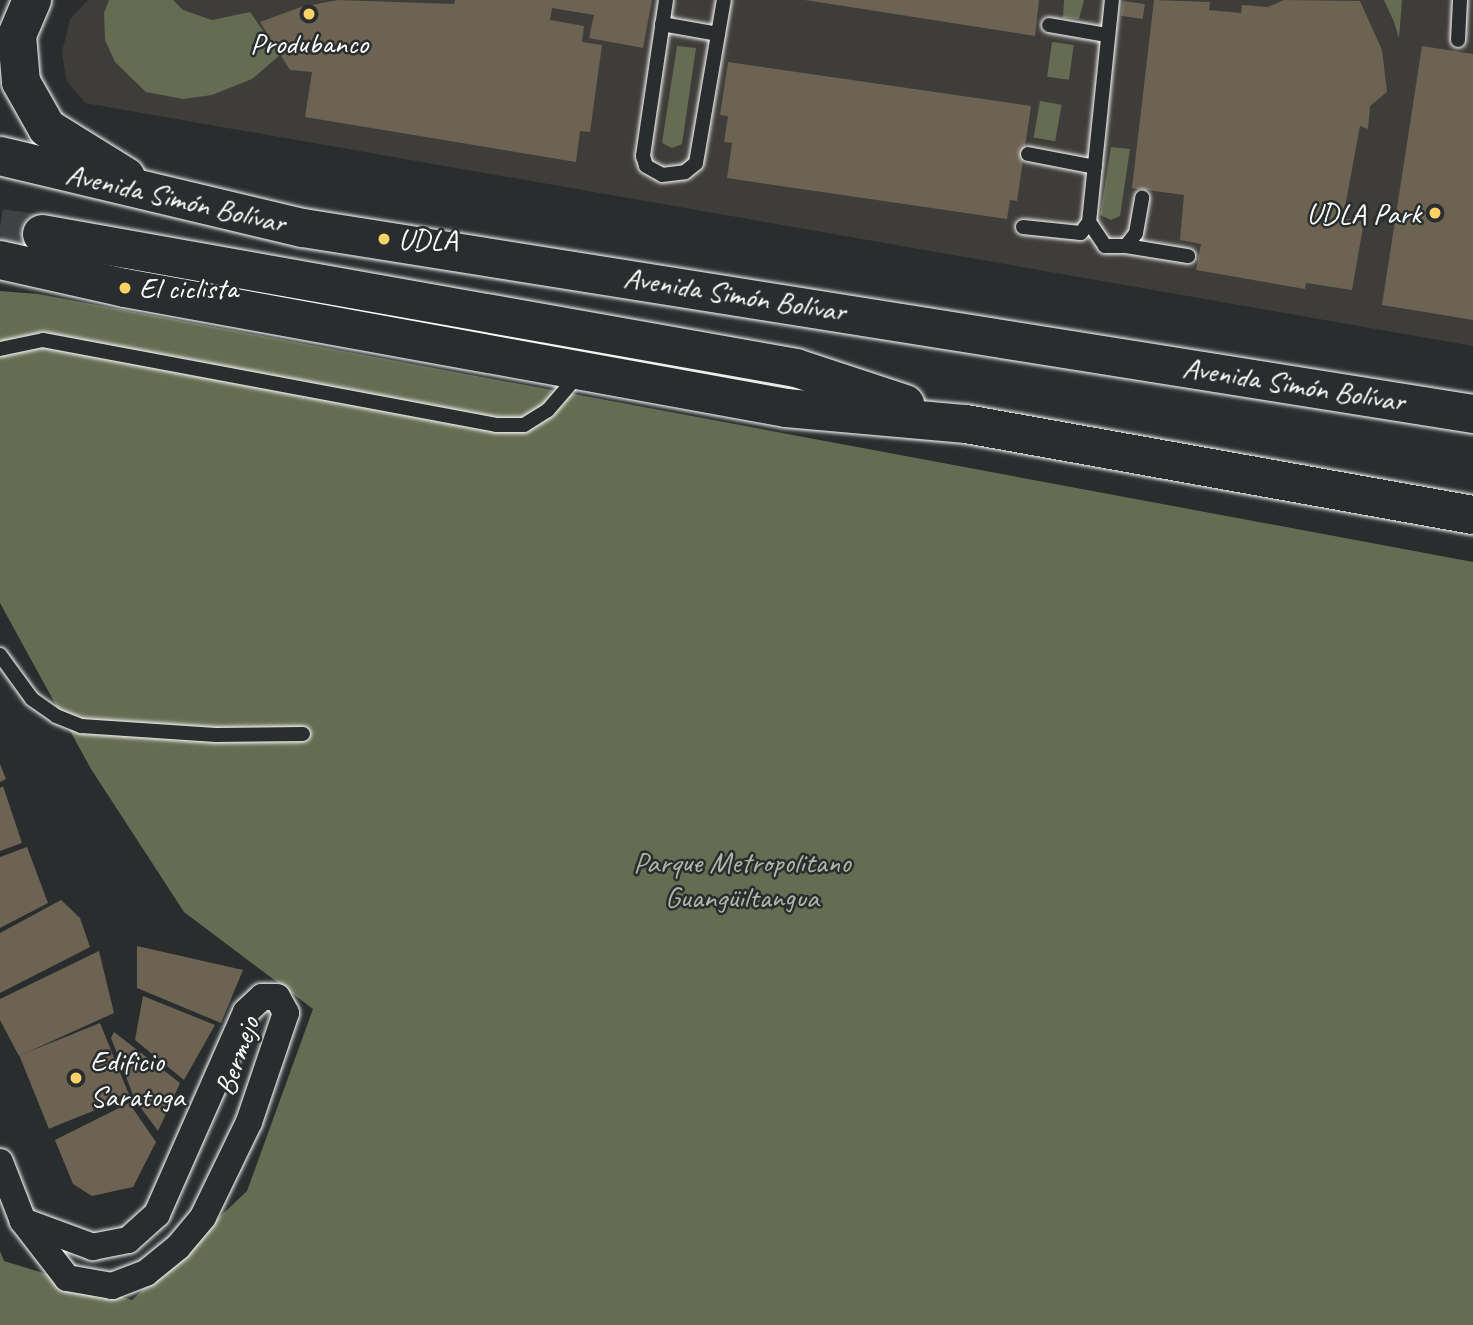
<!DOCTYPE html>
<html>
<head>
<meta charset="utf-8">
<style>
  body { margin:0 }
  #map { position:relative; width:1473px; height:1325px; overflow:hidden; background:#2a2d2e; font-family:Caveat,sans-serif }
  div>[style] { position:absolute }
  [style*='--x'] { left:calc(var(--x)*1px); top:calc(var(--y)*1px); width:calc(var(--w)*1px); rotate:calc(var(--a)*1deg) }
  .built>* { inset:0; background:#3e3d39 }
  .green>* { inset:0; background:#666c52; transform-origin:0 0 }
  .building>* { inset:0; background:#6c6353; transform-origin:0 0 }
  .trunk-tunnel>* { height:38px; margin-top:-19px; transform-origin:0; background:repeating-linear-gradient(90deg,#3f4243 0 38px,transparent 0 57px) }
  .roads { filter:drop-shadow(0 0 2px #fff) drop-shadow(0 0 2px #fff) }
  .service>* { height:14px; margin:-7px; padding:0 7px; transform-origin:7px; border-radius:7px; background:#2a2d2e }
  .minor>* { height:26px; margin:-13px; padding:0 13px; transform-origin:13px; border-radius:13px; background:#2a2d2e }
  .trunk>* { height:38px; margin:-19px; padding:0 19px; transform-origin:19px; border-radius:19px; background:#2a2d2e }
  .dots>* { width:19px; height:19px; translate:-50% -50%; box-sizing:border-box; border:4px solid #2a2d2e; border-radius:50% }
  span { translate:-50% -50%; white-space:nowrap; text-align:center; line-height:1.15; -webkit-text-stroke:5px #2a2d2e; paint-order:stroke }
  .poi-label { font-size:30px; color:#fff }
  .right { translate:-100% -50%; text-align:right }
  .left { translate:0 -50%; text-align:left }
  .street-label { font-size:30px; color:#fff }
  .park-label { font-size:30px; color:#b2b6a8 }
</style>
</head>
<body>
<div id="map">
  <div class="built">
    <div style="clip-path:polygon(88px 0,1473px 0,1473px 346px,85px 103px,66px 80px,62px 52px,70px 19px)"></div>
  </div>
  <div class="green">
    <div style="clip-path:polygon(109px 0,173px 0,183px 10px,212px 20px,250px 12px,280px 55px,252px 79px,212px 95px,183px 99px,146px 92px,115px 62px,105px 40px,104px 13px)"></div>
    <div style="clip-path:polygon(1064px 0,1084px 0,1079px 19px,1063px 18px)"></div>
    <div style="clip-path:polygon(1384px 0,1402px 0,1399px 38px,1394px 22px)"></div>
    <div style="left:1052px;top:42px;width:22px;height:35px;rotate:8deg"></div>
    <div style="clip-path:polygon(677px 46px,696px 48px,682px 144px,672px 148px,662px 143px)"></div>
    <div style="left:1040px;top:101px;width:22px;height:37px;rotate:10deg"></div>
    <div style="clip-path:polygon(1111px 147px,1130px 149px,1120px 216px,1111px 220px,1100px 215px)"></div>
    <div style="clip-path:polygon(0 291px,38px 294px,1473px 562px,1473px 1325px,0 1325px,0 1251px,4px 1261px,132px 1300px,247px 1191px,313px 1009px,184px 912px,91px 769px,0 603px)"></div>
  </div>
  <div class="building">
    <div style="clip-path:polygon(338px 0,454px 4px,455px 0,652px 0,643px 48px,589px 38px,594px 15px,552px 8px,550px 20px,584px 26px,582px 42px,602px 45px,590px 132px,580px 131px,576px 162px,305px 117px,312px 72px,290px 70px,260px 22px,301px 7px)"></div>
    <div style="clip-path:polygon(805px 0,1039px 0,1035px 36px)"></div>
    <div style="clip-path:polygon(1154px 0,1210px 2px,1209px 10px,1241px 13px,1242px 5px,1268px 7px,1284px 0,1360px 1px,1382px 50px,1387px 92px,1370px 106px,1368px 129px,1360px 126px,1343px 218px,1364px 222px,1352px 290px,1306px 283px,1305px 289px,1196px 270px,1201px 244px,1180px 240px,1184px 195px,1132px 188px)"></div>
    <div style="left:1123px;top:1px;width:22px;height:15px;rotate:8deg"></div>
    <div style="clip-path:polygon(1422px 46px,1473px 54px,1473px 320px,1382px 305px)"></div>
    <div style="clip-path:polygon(728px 62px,1031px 106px,1017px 201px,1010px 200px,1007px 219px,727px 178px,732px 143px,724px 142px,728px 116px,720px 115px)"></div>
    <div style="clip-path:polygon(0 764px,6px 779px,0 782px)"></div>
    <div style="clip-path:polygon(3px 786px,22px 843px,0 851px,0 788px)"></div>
    <div style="clip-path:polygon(27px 847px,48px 903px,0 928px,0 857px)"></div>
    <div style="clip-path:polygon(61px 900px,80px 918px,90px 947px,0 993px,0 933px)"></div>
    <div style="clip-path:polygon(137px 946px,243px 970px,221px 1023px,137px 988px)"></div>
    <div style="clip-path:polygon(99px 951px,114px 1013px,19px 1056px,0 1020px,0 999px)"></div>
    <div style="clip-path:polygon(143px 996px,215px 1025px,184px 1080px,135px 1040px)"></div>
    <div style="left:100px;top:1023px;width:79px;height:87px;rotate:68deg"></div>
    <div style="clip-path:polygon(114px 1032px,180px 1083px,158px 1131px,135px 1100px,111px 1038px)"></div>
    <div style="clip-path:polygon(129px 1103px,156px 1142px,133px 1187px,92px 1196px,73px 1184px,55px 1140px)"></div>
  </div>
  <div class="trunk-tunnel">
    <div style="--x:0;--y:228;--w:42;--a:8.1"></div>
  </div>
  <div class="roads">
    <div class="service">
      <div style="--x:666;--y:0;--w:158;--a:98.4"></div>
      <div style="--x:643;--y:156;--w:10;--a:73"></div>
      <div style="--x:646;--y:166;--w:18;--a:29"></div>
      <div style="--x:662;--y:175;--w:23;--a:-7"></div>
      <div style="--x:685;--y:172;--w:14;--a:-39"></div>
      <div style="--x:696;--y:163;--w:165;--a:-80.3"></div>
      <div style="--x:662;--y:24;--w:57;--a:10.1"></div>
      <div style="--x:1049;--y:25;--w:59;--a:9.8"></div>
      <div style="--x:1458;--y:40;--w:40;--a:-87.1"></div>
      <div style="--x:1028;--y:154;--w:68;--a:11"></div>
      <div style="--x:1089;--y:222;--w:29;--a:56"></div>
      <div style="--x:1105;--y:246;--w:21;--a:0"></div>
      <div style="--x:1126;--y:246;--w:16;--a:-52"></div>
      <div style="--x:1136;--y:233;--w:36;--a:-80"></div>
      <div style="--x:1023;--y:227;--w:58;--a:5.9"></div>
      <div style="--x:1081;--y:233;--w:14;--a:-54"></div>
      <div style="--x:1089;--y:222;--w:223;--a:-84.1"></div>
      <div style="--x:1126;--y:246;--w:63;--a:9.2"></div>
      <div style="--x:0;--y:349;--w:44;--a:-11.8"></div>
      <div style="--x:43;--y:340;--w:461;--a:10.6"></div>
      <div style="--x:496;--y:425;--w:28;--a:0"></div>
      <div style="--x:524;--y:425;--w:28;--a:-32"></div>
      <div style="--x:548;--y:410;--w:46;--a:-49.4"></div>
      <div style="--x:0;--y:655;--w:54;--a:54"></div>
      <div style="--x:32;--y:699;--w:29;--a:35"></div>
      <div style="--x:56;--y:716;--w:27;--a:22"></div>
      <div style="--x:81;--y:726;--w:135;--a:3.8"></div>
      <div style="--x:216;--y:735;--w:87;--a:-0.7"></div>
    </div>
    <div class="minor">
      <div style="--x:0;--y:1162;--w:63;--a:68.7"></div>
      <div style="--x:23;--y:1221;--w:72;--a:52.3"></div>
      <div style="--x:67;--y:1278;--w:46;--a:10.1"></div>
      <div style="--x:112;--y:1286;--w:36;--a:-21"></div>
      <div style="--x:146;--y:1273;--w:41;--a:-39.1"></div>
      <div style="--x:178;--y:1247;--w:39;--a:-50"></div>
      <div style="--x:203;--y:1217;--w:106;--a:-64.2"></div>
      <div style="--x:249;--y:1122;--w:115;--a:-71.3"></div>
      <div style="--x:286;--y:1013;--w:18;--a:-119"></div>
      <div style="--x:277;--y:997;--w:15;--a:180"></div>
      <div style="--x:262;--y:997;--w:22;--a:137"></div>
      <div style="--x:246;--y:1012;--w:221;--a:113.8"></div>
      <div style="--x:157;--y:1214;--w:39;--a:138"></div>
      <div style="--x:128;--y:1240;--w:36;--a:169"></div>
      <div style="--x:93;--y:1247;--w:75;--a:-159.6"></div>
    </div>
    <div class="trunk">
      <div style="--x:32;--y:0;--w:39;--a:113"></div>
      <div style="--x:17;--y:36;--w:46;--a:85"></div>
      <div style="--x:21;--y:82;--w:53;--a:60.5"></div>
      <div style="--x:47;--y:128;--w:93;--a:31.8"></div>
      <div style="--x:0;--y:156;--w:311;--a:13.4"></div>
      <div style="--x:303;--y:228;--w:1185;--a:9.03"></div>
      <div style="--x:42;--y:234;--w:766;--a:10.08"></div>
      <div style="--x:796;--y:368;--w:115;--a:18.3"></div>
      <div style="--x:0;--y:260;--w:128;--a:12.6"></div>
      <div style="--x:125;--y:288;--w:672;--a:10.29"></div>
      <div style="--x:786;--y:408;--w:181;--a:5.1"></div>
      <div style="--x:966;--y:424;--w:515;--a:10.18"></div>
    </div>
  </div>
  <div class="dots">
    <div style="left:309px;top:14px;background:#ffd166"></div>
    <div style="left:1435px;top:213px;background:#ffd166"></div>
    <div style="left:384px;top:239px;background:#ffd166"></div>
    <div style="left:125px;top:288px;background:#ffd166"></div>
    <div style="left:76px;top:1078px;background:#ffd166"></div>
  </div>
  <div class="poi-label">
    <span style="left:309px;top:43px">Produbanco</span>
    <span class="right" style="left:1421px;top:213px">UDLA Park</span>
    <span class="left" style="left:398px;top:239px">UDLA</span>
    <span class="left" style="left:139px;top:288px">El ciclista</span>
    <span class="left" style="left:90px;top:1078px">Edificio<br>Saratoga</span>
  </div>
  <div class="street-label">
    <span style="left:176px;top:198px;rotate:13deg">Avenida Simón Bolívar</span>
    <span style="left:735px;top:294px;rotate:9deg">Avenida Simón Bolívar</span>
    <span style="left:1294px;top:384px;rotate:9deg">Avenida Simón Bolívar</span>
    <span style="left:237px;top:1056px;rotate:-71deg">Bermejo</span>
  </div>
  <div class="park-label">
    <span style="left:742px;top:879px">Parque Metropolitano<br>Guangüiltangua</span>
  </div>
</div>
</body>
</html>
